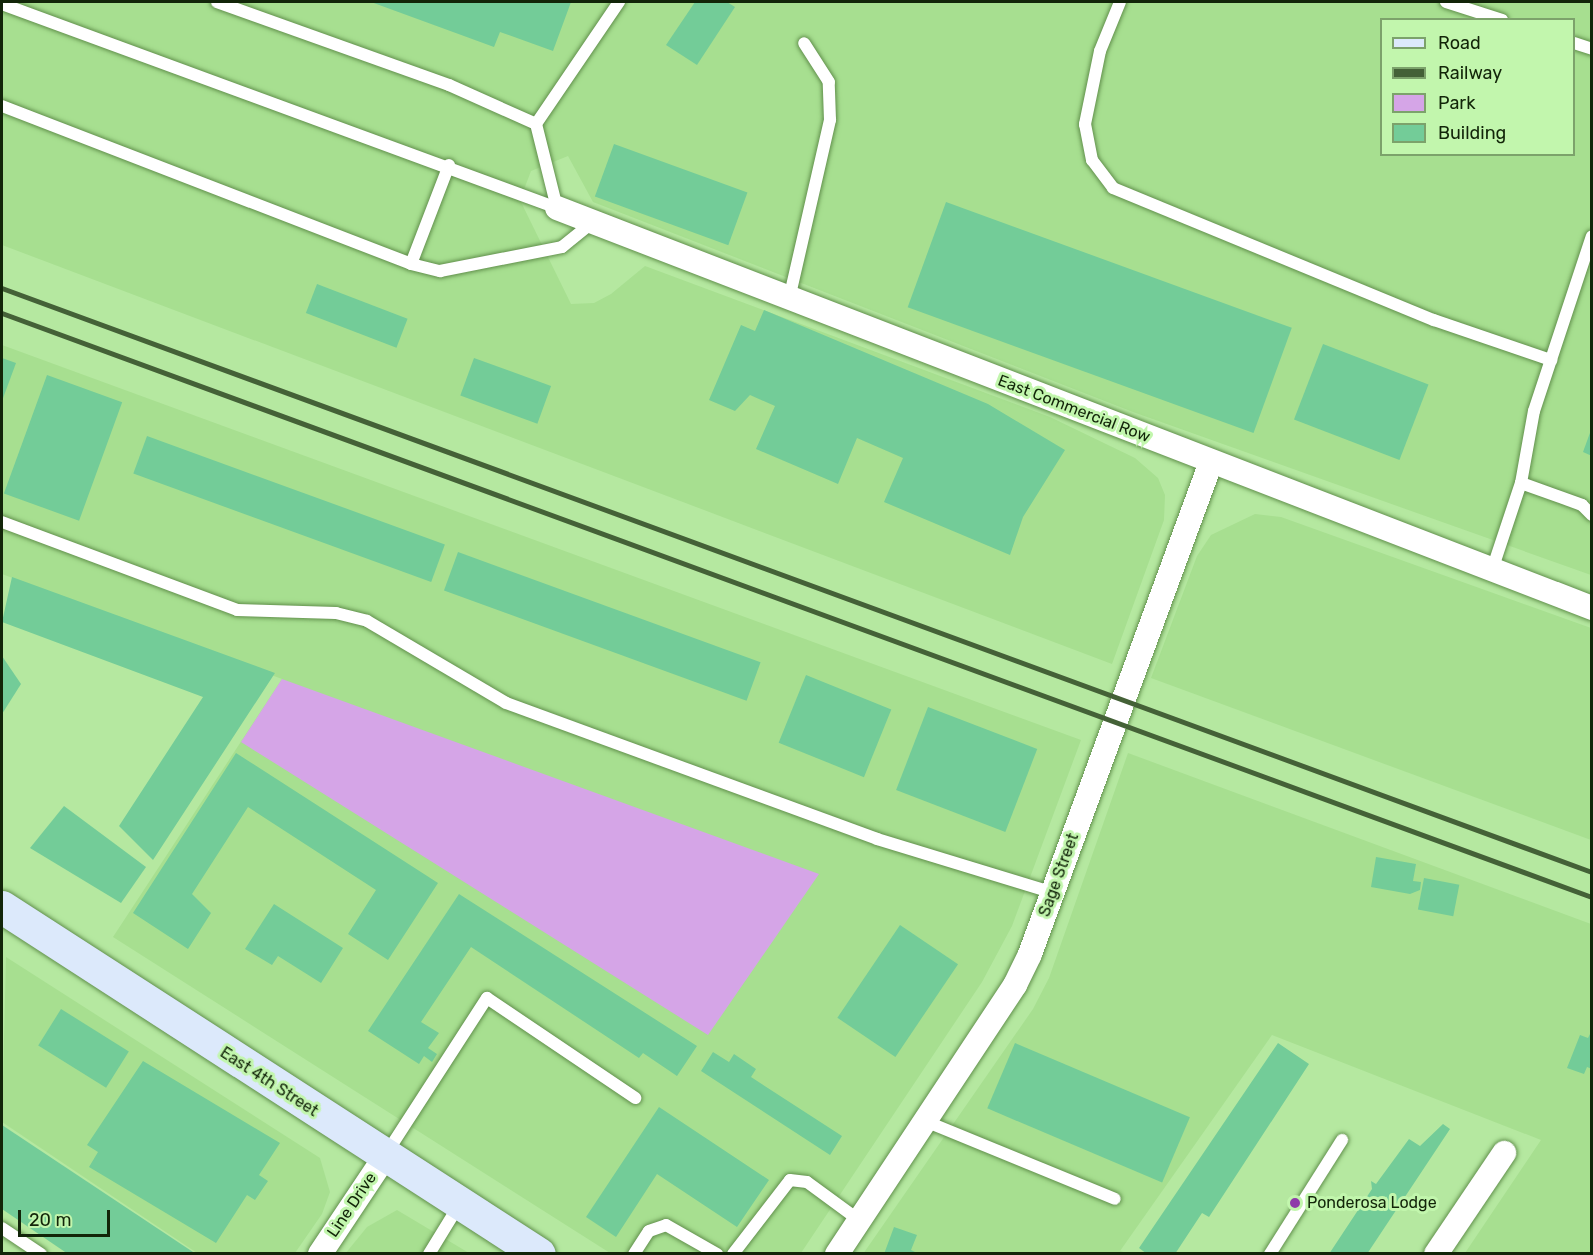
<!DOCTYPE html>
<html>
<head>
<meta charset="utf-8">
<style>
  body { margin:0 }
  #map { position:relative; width:1593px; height:1255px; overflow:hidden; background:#b5e8a0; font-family:Rubik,sans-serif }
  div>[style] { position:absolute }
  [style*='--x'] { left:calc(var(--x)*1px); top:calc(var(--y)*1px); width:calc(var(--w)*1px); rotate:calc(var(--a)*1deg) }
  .built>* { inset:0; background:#a7df90 }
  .green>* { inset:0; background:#d5a5e7 }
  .building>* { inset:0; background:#73cc98; transform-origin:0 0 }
  .roads { filter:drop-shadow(0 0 2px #61904c) drop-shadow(0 0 2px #61904c) }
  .service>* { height:12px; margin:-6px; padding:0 6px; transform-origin:6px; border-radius:6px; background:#fff }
  .minor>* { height:24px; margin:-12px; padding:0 12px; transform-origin:12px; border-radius:12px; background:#fff }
  .secondary>* { height:33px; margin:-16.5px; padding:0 16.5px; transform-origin:16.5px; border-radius:16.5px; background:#dce9fb }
  .rail>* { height:4.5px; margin:-2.25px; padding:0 2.25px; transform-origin:2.25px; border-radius:2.25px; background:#446137 }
  .dots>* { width:16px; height:16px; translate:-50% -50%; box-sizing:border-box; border:3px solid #c2f6ad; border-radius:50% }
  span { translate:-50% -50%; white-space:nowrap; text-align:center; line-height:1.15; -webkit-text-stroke:6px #c2f6ad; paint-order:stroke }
  .street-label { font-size:16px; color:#122509 }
  .poi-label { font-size:16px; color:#122509 }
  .left { translate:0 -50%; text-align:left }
  .frame { position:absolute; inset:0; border:3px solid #122509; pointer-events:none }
  .legend { position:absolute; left:1380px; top:18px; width:195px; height:138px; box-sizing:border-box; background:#c2f6ad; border:2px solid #7ca26b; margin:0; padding:8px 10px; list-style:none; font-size:18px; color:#122509 }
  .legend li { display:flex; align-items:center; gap:12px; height:30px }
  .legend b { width:30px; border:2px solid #7ca26b }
  .scale { position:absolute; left:18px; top:1210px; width:92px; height:27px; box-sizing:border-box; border:3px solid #122509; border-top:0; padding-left:8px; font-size:18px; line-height:21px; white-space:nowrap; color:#122509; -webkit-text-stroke:4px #c2f6ad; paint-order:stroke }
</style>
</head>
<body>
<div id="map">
  <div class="built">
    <div style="clip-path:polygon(evenodd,2px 2px,1591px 2px,1591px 575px,1133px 412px,593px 202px,568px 156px,531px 171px,520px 200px,571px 304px,594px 303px,611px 294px,645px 266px,1050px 417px,1135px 458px,1158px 478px,1165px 495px,1164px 520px,1112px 664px,2px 245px,2px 2px,1382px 20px,1574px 20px,1574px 154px,1382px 154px,1382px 20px)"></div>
    <div style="clip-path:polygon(2px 345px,1081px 740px,1012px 926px,982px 982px,801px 1253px,610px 1253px,113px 937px,282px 679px,2px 574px)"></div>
    <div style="clip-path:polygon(1255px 514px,1281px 517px,1591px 628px,1591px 840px,1151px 678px,1197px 556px,1211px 535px)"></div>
    <div style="clip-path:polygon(1128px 753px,1591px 924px,1591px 1253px,1465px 1253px,1541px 1140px,1272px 1035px,1120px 1251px,1127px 1253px,863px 1254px,1033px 1009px,1049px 978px)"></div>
    <div style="clip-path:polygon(6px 957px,320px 1158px,330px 1192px,322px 1214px,295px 1253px,197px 1253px,2px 1122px)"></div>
    <div style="clip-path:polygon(397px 1210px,469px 1253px,345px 1254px,367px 1227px)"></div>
  </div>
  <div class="green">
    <div style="clip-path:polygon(282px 679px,819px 874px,708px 1035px,241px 742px)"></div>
  </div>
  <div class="building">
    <div style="clip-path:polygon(371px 2px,571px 2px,553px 51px,500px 32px,494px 47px)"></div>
    <div style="clip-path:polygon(695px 2px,727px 2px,735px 7px,697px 65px,666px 45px)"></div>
    <div style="left:614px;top:144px;width:142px;height:56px;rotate:20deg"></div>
    <div style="left:946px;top:202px;width:368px;height:112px;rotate:20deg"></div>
    <div style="left:317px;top:284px;width:97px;height:31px;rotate:21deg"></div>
    <div style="clip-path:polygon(764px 310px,988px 404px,1065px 450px,1023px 517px,1010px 555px,884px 502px,903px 458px,857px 438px,838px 484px,756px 449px,775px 406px,750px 395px,735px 411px,709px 400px,741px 325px,755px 331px)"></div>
    <div style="left:1323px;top:344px;width:113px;height:81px;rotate:21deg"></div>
    <div style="clip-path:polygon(2px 358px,16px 363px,2px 401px)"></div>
    <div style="left:474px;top:358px;width:82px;height:40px;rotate:20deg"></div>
    <div style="left:47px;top:375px;width:80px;height:126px;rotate:20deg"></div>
    <div style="clip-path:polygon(1591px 430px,1592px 430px,1592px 456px,1583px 452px)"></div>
    <div style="left:147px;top:436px;width:317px;height:40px;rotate:20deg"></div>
    <div style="left:458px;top:552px;width:322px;height:41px;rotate:20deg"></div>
    <div style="clip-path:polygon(12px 577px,275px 673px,153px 860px,119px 826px,203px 697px,2px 622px)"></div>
    <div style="clip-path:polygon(2px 656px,21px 684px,2px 714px)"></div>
    <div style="left:806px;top:675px;width:92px;height:73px;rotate:22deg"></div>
    <div style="left:928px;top:707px;width:117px;height:89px;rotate:21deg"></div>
    <div style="clip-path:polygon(236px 753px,438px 883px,388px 960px,348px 934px,376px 890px,248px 807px,192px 894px,211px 913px,188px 949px,133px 913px)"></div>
    <div style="clip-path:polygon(64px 806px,146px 867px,121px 903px,30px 848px)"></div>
    <div style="clip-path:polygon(1376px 857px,1416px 864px,1413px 881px,1421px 882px,1420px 890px,1410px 894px,1371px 887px)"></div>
    <div style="left:1424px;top:878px;width:36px;height:32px;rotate:11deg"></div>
    <div style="clip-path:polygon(459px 894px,697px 1046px,677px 1076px,643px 1053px,639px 1058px,471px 947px,421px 1022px,439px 1033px,428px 1048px,437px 1054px,432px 1062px,424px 1056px,419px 1064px,368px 1031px)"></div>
    <div style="clip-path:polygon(274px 904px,343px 948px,321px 983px,278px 956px,272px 965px,245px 949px)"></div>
    <div style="left:900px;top:925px;width:70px;height:112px;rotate:34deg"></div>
    <div style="left:61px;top:1009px;width:80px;height:43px;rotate:32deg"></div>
    <div style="clip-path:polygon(1592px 1030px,1592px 1069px,1587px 1067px,1584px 1074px,1567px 1068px,1580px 1035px,1588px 1038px)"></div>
    <div style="left:1015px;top:1043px;width:190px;height:71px;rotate:23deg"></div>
    <div style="clip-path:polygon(1278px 1043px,1309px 1064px,1209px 1217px,1202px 1213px,1175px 1254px,1147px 1254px,1139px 1248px)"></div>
    <div style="clip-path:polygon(713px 1052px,729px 1062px,734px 1054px,756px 1069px,751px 1077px,842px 1136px,830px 1155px,701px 1071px)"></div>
    <div style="clip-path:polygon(143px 1061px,280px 1143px,259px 1175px,268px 1181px,255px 1200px,247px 1195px,216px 1243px,89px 1167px,98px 1152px,87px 1145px)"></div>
    <div style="clip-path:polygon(659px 1107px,769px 1180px,737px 1227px,657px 1174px,616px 1237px,586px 1217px)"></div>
    <div style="clip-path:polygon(1443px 1124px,1450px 1129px,1367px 1254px,1329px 1254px,1372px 1189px,1371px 1181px,1376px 1184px,1409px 1139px,1420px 1146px)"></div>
    <div style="clip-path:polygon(2px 1125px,196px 1254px,68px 1254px,2px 1209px)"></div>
    <div style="clip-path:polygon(894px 1227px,917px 1235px,911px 1250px,919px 1254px,884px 1254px)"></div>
  </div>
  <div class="roads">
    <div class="service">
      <div style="--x:217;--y:2;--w:246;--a:19.7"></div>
      <div style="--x:449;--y:85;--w:95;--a:24.1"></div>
      <div style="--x:1120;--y:2;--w:53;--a:112.2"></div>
      <div style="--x:1100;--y:51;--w:75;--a:101.6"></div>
      <div style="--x:1085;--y:124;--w:37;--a:79"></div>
      <div style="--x:1092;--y:160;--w:35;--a:53"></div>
      <div style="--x:1113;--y:188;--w:347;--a:22.4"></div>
      <div style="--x:1434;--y:320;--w:124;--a:18.9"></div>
      <div style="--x:1446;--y:2;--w:59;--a:17.8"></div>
      <div style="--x:2;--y:4;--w:591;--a:20.18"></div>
      <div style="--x:1574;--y:43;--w:19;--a:18"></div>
      <div style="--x:2;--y:106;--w:438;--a:21.1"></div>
      <div style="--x:411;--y:264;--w:106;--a:-69"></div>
      <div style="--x:557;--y:208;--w:87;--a:-104"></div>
      <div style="--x:536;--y:124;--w:148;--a:-55.8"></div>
      <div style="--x:411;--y:264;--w:30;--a:14"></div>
      <div style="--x:440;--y:271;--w:124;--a:-11.1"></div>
      <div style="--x:562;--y:247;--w:38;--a:-39"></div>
      <div style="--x:789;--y:299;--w:184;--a:-77.1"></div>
      <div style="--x:830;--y:120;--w:38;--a:-92"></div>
      <div style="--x:829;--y:82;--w:46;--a:-122.7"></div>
      <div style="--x:1521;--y:483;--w:73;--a:-79.8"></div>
      <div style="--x:1534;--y:411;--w:184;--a:-71.7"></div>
      <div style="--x:2;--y:522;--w:251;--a:20.5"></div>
      <div style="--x:237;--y:610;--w:99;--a:1.7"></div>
      <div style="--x:336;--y:613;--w:32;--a:14"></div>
      <div style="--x:367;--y:621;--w:161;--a:30.5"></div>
      <div style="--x:506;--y:703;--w:395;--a:20.1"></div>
      <div style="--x:877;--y:839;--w:185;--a:17"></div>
      <div style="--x:1492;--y:570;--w:92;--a:-71.6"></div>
      <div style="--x:1521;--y:483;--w:65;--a:19.8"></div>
      <div style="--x:1582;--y:505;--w:14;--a:45"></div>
      <div style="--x:925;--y:1121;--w:205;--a:22.3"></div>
      <div style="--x:386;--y:1154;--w:186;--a:-57.1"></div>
      <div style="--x:487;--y:998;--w:179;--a:34"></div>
      <div style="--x:2;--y:1228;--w:47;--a:33.7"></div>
      <div style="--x:429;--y:1254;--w:57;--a:-58.5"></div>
      <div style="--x:634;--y:1254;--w:27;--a:-57"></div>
      <div style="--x:649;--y:1231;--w:18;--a:-19"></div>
      <div style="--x:666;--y:1225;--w:59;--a:29.6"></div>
      <div style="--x:733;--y:1254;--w:93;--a:-52.4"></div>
      <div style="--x:790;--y:1180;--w:17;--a:7"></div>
      <div style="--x:807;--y:1182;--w:64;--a:36.2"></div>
      <div style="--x:1270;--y:1254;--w:135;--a:-57.7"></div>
    </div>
    <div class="minor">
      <div style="--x:557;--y:208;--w:1110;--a:21.13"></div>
      <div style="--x:320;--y:1254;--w:115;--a:-56.3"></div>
      <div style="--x:837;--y:1254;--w:323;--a:-56.5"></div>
      <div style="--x:1015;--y:985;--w:34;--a:-64"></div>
      <div style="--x:1030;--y:954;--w:524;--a:-69.8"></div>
      <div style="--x:1436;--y:1254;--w:122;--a:-56"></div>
    </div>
    <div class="secondary">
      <div style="--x:2;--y:907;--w:639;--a:32.87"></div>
    </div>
  </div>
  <div class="rail">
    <div style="--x:2;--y:288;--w:1694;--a:20.17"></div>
    <div style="--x:2;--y:313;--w:1694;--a:20.17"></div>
  </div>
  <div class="dots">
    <div style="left:1295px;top:1203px;background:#8e3ba9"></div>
  </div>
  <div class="street-label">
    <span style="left:1074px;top:409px;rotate:21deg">East Commercial Row</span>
    <span style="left:1059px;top:875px;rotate:-70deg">Sage Street</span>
    <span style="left:269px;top:1082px;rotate:33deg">East 4th Street</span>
    <span style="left:352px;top:1205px;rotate:-56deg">Line Drive</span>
  </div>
  <div class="poi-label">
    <span class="left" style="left:1307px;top:1203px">Ponderosa Lodge</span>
  </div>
  <div class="frame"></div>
  <ul class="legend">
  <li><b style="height:8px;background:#dce9fb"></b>Road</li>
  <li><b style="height:8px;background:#446137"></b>Railway</li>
  <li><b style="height:16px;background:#d5a5e7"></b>Park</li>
  <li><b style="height:16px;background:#73cc98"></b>Building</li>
  </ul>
  <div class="scale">20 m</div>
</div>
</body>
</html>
